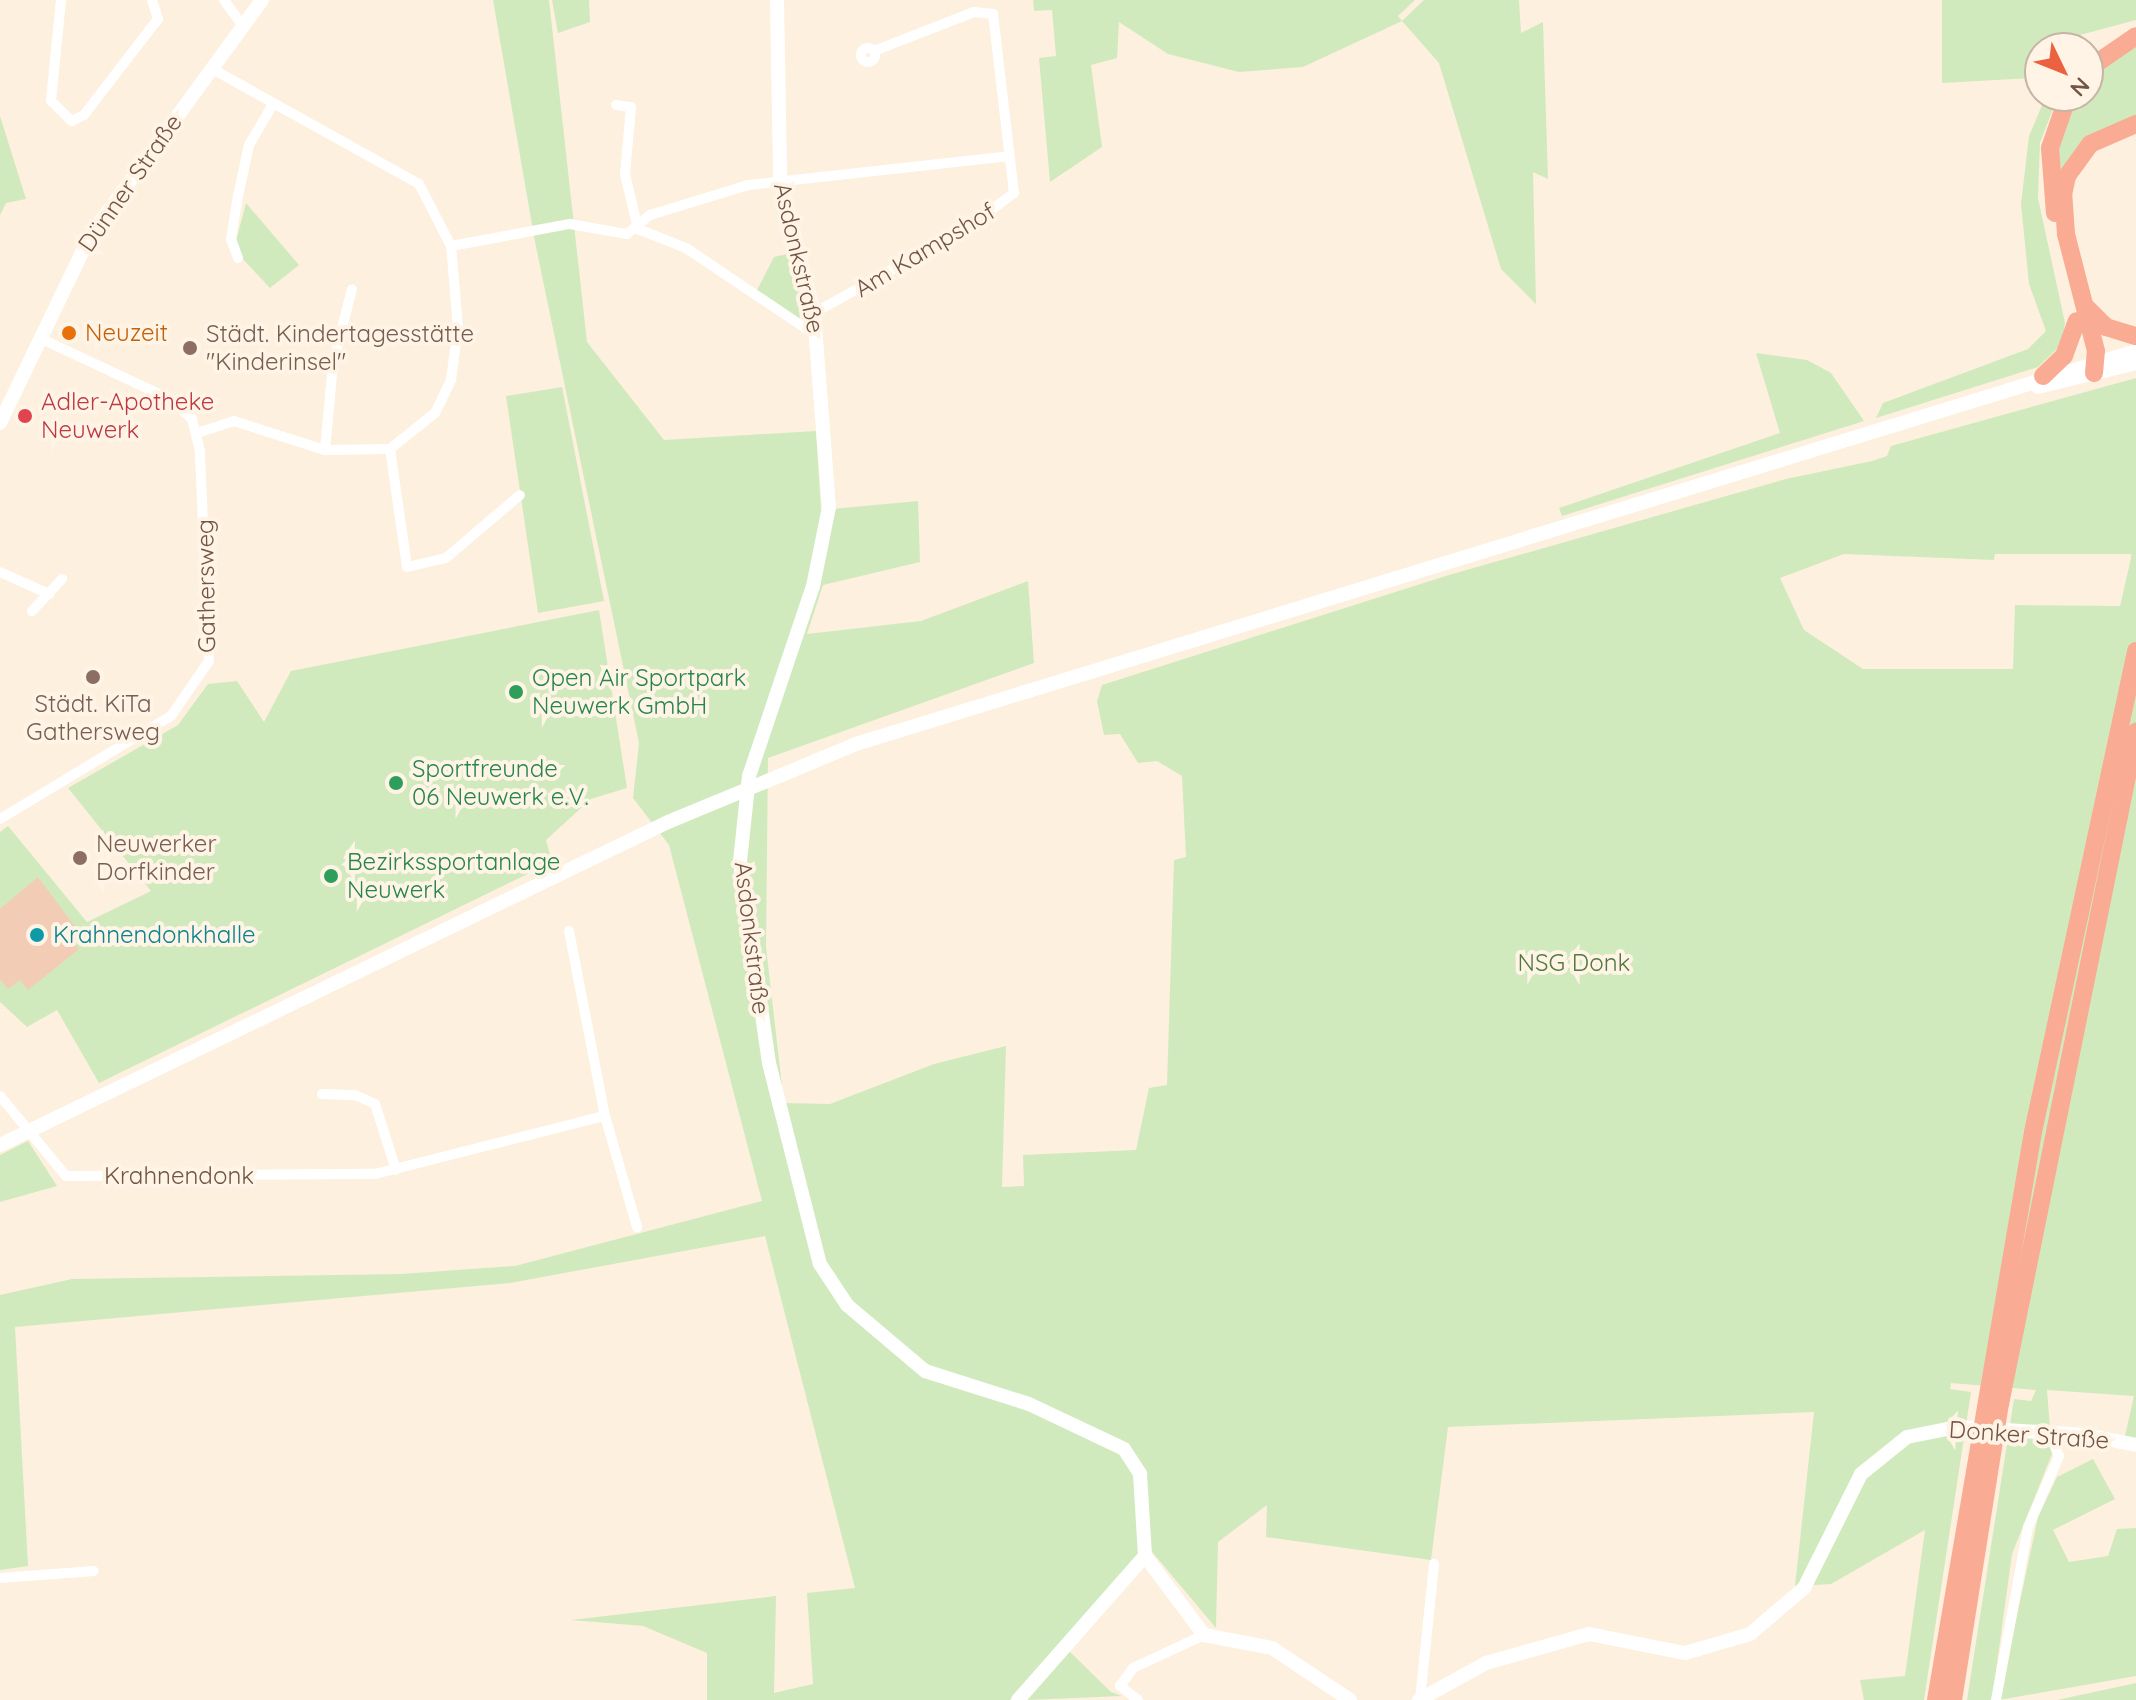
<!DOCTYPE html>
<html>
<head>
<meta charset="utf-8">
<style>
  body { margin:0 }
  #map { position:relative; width:2136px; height:1700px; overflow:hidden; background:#fdf0df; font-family:Quicksand,sans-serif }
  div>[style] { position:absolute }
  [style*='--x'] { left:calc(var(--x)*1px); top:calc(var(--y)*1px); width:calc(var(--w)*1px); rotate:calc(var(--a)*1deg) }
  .green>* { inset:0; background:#d1eabd }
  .building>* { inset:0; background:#f3ccb5 }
  .street>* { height:10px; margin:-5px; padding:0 5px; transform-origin:5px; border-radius:5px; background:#fff }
  .street>.ring { margin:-5px; padding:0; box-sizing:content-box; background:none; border:10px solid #fff; border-radius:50% }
  .secondary>* { height:14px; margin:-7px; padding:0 7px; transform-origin:7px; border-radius:7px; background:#fff }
  .highway>* { height:18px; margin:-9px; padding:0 9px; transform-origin:9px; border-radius:9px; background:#faab93 }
  .dots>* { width:22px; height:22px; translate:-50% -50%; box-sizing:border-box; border:4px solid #fff4e5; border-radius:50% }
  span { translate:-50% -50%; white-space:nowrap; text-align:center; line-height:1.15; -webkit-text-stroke:8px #fff4e5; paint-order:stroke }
  .street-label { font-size:24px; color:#735546 }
  .food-label { font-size:24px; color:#c56008 }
  .left { translate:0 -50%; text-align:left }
  .education-label { font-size:24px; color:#785e54 }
  .health-label { font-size:24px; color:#be3a42 }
  .leisure-label { font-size:24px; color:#27864d }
  .culture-label { font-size:24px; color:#0d838f }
  .park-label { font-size:24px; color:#517a3e }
  .north { position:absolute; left:2024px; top:32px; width:80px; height:80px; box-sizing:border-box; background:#fff4e5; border:2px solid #c7b4a5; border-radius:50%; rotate:133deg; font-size:22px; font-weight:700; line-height:32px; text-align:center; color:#735546 }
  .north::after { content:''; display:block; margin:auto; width:28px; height:36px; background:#ec613f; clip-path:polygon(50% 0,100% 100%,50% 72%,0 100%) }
</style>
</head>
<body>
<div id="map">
  <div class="green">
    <div style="clip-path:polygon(evenodd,493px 0,549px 0,587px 342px,664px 440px,816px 431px,821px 510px,918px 501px,920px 562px,823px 585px,807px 634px,921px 621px,1028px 581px,1034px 663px,768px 758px,766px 947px,784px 1103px,830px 1104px,934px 1064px,1006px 1046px,1002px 1187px,1024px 1186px,1023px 1155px,1136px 1150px,1149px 1088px,1167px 1085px,1174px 860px,1186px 857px,1182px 776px,1157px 761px,1138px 763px,1120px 734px,1104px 735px,1097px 701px,1102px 685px,1449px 575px,1786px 479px,1872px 461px,1887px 456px,1891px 446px,2136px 378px,2136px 1439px,2125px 1436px,2134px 1396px,2047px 1390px,2052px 1454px,2012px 1554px,1992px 1700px,1967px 1700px,2014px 1399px,2031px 1401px,2036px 1390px,1951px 1383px,1950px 1389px,1971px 1392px,1924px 1700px,1864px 1700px,1860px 1680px,1905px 1676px,1925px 1530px,1831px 1584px,1795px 1586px,1814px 1412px,1448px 1427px,1431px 1560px,1266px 1537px,1267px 1505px,1218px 1542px,1216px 1628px,1148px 1547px,1010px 1700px,707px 1700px,707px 1653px,643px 1626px,571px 1620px,776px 1596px,774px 1693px,813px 1684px,807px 1593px,855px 1588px,765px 1236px,510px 1283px,15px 1327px,28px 1566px,0 1570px,0 1295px,72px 1279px,401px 1274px,515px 1266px,762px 1201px,669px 845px,633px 798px,639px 743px,535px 242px,493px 0,1844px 554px,1994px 560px,1995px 554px,2131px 554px,2131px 558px,2120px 606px,2015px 605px,2013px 669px,1863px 669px,1804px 630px,1780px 578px,1844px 554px)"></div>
    <div style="clip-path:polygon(552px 0,589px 0,590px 22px,558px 33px)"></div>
    <div style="clip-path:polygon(1033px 0,1415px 0,1398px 16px,1402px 21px,1424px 0,1519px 0,1521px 33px,1543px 22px,1548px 179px,1533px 172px,1536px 304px,1501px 269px,1439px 63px,1402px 21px,1303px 67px,1239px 72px,1168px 54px,1119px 22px,1117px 58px,1091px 65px,1102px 147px,1050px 182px,1039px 58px,1056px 56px,1052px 10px,1034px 11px)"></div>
    <div style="clip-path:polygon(1942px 0,2136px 0,2136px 20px,2065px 39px,2058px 48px,2040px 48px,2040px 69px,2032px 78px,1942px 83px)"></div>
    <div style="clip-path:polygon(2136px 44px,2136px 120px,2127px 121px,2053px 191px,2053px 158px,2074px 96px,2088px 96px,2088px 80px)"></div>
    <div style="clip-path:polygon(2046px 96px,2058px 96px,2040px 143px,2038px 198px,2065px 323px,2062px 344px,2038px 367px,1876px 418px,1883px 403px,2028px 349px,2046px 331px,2029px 284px,2021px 204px,2029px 136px)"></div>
    <div style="clip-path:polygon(0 116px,26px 199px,6px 203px,0 215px)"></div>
    <div style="clip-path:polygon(246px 203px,299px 265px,270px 288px,241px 257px,236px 241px)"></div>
    <div style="clip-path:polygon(787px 254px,806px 313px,797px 320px,755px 294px,774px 257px)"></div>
    <div style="clip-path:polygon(1756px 353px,1807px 360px,1831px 373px,1864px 421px,1562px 516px,1559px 508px,1780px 433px)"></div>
    <div style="clip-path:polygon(562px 387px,604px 601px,538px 613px,506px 396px)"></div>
    <div style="clip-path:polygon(599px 610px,627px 788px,591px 799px,546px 840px,552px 862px,99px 1083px,57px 1010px,27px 1027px,0 1002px,0 832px,8px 826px,87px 922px,151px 891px,68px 788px,178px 725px,208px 684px,237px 681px,264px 722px,291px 671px)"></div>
    <div style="clip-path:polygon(28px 1141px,57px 1186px,0 1202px,0 1155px)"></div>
    <div style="clip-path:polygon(2093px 1459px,2115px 1499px,2053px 1530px,2069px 1562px,2108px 1556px,2117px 1529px,2136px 1528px,2136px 1676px,1999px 1700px,2038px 1517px,2057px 1477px)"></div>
    <div style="clip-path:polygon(1067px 1649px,1111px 1692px,1122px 1696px,1026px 1700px)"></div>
    <div style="clip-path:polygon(2136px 1683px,2136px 1700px,2057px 1700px)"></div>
  </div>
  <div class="building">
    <div style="clip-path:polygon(38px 877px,79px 932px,70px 939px,79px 949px,28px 990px,20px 980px,8px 989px,0 979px,0 909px)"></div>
  </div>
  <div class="street">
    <div style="--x:61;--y:0;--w:101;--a:95.7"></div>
    <div style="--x:51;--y:101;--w:29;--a:44"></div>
    <div style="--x:72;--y:121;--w:13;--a:-27"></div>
    <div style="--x:84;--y:115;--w:121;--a:-52.4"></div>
    <div style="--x:158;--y:19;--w:20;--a:-108"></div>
    <div style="--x:224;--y:0;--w:32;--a:54"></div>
    <div class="ring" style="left:861px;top:48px;width:4px;height:4px"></div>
    <div style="--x:616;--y:105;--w:15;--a:8"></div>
    <div style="--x:631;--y:107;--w:67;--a:95.1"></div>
    <div style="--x:625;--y:174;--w:57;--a:76.7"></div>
    <div style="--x:638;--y:229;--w:52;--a:21.6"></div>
    <div style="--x:686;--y:248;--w:158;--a:33.9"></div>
    <div style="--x:451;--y:246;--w:121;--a:-10.5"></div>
    <div style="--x:570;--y:224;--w:58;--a:10"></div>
    <div style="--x:627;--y:234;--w:30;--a:-40"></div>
    <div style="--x:650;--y:215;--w:102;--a:-17"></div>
    <div style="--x:748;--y:185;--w:263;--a:-6.3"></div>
    <div style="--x:238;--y:258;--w:20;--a:-110"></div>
    <div style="--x:231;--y:239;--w:44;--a:-80.8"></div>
    <div style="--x:238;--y:196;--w:52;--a:-77.8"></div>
    <div style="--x:249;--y:145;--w:45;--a:-59.5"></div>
    <div style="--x:814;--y:313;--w:175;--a:-29.1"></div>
    <div style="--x:967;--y:228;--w:59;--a:-36.7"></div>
    <div style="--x:1014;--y:193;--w:180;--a:-96.7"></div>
    <div style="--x:993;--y:14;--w:19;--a:-174"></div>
    <div style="--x:974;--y:12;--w:107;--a:158.7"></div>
    <div style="--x:197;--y:433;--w:39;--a:-18"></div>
    <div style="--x:234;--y:421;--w:96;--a:17.7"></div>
    <div style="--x:325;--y:450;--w:65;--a:-0.9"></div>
    <div style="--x:390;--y:449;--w:58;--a:-38.7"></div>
    <div style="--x:435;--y:413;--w:37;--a:-64"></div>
    <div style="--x:451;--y:380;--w:53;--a:-82.5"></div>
    <div style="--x:458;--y:327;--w:81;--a:-94.9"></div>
    <div style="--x:451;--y:246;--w:70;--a:-117.3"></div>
    <div style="--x:419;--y:184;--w:237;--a:-150.9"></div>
    <div style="--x:390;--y:449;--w:119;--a:81.8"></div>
    <div style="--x:407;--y:567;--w:40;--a:-13"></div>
    <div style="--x:446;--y:558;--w:97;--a:-40.4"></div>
    <div style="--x:325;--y:450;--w:87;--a:-84.7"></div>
    <div style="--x:333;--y:363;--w:76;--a:-75.6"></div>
    <div style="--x:0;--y:572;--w:54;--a:24.2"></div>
    <div style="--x:32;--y:611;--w:44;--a:-46.8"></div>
    <div style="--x:0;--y:819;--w:200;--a:-31.1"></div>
    <div style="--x:171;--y:716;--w:67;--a:-55.4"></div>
    <div style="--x:209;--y:661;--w:210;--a:-92.5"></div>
    <div style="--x:200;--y:451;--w:33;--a:-104"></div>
    <div style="--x:192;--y:419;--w:30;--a:-138"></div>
    <div style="--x:170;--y:399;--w:144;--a:-154.9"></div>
    <div style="--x:569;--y:931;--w:188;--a:79"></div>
    <div style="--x:605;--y:1116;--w:116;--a:73.9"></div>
    <div style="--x:322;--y:1094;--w:33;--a:2"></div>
    <div style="--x:355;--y:1095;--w:22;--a:24"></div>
    <div style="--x:375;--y:1104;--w:69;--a:72.3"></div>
    <div style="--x:0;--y:1096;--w:104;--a:50.5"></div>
    <div style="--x:66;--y:1176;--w:309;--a:-0.4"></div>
    <div style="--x:375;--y:1174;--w:237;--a:-14.2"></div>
    <div style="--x:0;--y:1578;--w:94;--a:-4.3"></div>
    <div style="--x:1138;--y:1700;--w:23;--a:-142"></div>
    <div style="--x:1120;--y:1686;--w:22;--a:-54"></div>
    <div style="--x:1133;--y:1668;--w:78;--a:-24.9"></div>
    <div style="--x:1420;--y:1700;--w:137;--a:-84.1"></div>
    <div style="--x:1996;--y:1700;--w:176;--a:-79.5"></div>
    <div style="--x:2028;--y:1527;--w:77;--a:-66.4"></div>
    <div style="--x:2059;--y:1456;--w:26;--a:-113"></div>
  </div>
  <div class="secondary">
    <div style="--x:777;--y:0;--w:180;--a:89"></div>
    <div style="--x:780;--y:180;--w:137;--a:75.7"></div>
    <div style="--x:814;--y:313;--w:195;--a:85.6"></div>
    <div style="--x:829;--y:507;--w:81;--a:101.4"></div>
    <div style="--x:813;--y:586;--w:200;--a:108.6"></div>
    <div style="--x:749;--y:776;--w:86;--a:96"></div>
    <div style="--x:740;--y:862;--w:203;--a:81.8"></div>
    <div style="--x:769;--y:1063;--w:207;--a:75.8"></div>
    <div style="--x:820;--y:1264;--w:49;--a:56.6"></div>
    <div style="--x:847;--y:1305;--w:102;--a:40.2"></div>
    <div style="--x:925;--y:1371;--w:109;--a:17.6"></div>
    <div style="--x:1029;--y:1404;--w:105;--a:25.3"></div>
    <div style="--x:1124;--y:1449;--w:30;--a:57"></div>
    <div style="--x:1140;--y:1474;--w:82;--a:86.5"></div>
    <div style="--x:1145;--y:1556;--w:99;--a:53.2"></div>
    <div style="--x:1204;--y:1635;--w:69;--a:10.8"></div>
    <div style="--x:1272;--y:1648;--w:94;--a:33.7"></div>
    <div style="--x:2038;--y:387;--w:101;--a:-13.8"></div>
    <div style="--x:0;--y:423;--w:208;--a:-64.3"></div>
    <div style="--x:90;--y:236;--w:292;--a:-53.9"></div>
    <div style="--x:0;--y:1145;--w:742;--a:-25.81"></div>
    <div style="--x:668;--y:822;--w:207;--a:-22.5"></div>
    <div style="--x:859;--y:743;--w:1336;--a:-17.06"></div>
    <div style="--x:1018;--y:1700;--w:192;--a:-48.6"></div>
    <div style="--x:1419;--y:1700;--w:77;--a:-28.9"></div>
    <div style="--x:1486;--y:1663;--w:107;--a:-15.7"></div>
    <div style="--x:1589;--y:1634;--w:98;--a:11.2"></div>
    <div style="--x:1685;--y:1653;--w:68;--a:-16.3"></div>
    <div style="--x:1750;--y:1634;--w:71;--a:-40.4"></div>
    <div style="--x:1804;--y:1588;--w:127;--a:-63.4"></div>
    <div style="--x:1861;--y:1474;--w:59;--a:-38.8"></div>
    <div style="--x:1907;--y:1437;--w:51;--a:-11.3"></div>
    <div style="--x:1957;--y:1427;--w:129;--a:3.5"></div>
    <div style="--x:2086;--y:1435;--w:51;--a:11.3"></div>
  </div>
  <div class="highway">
    <div style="--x:2088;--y:69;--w:58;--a:-34.5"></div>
    <div style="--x:2055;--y:213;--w:65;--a:-94.4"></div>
    <div style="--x:2050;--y:148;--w:55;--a:-70.9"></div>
    <div style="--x:2085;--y:306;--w:30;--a:45"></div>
    <div style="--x:2106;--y:327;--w:31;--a:17"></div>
    <div style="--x:2094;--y:373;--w:22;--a:-85"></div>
    <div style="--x:2096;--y:351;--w:121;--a:-104.4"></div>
    <div style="--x:2066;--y:234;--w:39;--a:-94"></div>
    <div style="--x:2063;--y:195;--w:19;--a:-78"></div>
    <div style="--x:2067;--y:176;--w:39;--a:-54"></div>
    <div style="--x:2090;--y:144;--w:50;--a:-23.5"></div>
    <div style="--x:2043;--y:376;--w:29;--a:-44"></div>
    <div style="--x:2064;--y:356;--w:37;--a:-70"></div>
    <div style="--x:1936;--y:1700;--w:576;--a:-80.31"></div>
    <div style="--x:2033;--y:1132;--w:492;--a:-77.9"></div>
    <div style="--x:1953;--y:1700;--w:300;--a:-81"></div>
    <div style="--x:2000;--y:1404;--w:686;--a:-78.56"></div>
  </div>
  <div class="dots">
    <div style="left:69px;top:333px;background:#e8710a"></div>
    <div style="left:190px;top:348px;background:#8d6e63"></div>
    <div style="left:25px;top:416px;background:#e0444e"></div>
    <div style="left:93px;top:677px;background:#8d6e63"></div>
    <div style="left:516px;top:692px;background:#2e9e5b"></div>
    <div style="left:396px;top:783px;background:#2e9e5b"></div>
    <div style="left:80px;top:858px;background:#8d6e63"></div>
    <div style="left:331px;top:876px;background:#2e9e5b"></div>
    <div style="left:37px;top:935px;background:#0f9aa8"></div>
  </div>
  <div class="street-label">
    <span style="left:130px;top:183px;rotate:-55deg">Dünner Straße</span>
    <span style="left:925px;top:250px;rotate:-31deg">Am Kampshof</span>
    <span style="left:799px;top:258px;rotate:77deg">Asdonkstraße</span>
    <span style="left:206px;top:586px;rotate:-91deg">Gathersweg</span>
    <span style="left:752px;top:938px;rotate:83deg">Asdonkstraße</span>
    <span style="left:179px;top:1176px">Krahnendonk</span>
    <span style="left:2029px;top:1435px;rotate:4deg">Donker Straße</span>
  </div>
  <div class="food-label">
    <span class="left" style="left:85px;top:333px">Neuzeit</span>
  </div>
  <div class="education-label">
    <span class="left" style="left:206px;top:348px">Städt. Kindertagesstätte<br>"Kinderinsel"</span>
    <span style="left:93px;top:718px">Städt. KiTa<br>Gathersweg</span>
    <span class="left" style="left:96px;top:858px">Neuwerker<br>Dorfkinder</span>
  </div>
  <div class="health-label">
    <span class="left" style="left:41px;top:416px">Adler-Apotheke<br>Neuwerk</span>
  </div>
  <div class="leisure-label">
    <span class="left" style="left:532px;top:692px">Open Air Sportpark<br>Neuwerk GmbH</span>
    <span class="left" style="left:412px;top:783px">Sportfreunde<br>06 Neuwerk e.V.</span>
    <span class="left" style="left:347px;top:876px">Bezirkssportanlage<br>Neuwerk</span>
  </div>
  <div class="culture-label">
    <span class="left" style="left:53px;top:935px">Krahnendonkhalle</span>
  </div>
  <div class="park-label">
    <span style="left:1574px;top:963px">NSG Donk</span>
  </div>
  <div class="north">N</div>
</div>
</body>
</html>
